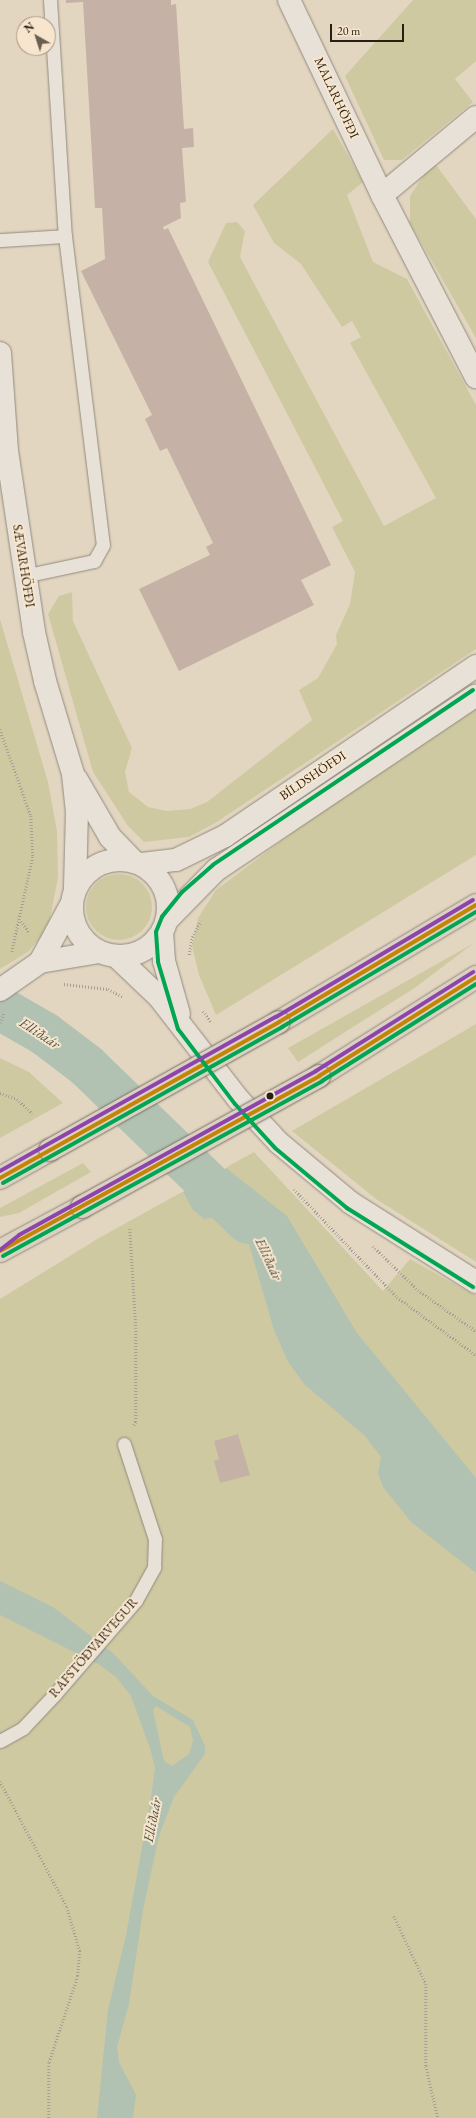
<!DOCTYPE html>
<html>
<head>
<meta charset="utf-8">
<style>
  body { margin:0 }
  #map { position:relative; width:476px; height:2118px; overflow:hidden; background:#e3d6c1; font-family:"EB Garamond",serif }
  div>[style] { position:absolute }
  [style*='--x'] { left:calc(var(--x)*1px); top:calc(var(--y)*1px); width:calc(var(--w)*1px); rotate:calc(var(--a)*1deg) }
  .green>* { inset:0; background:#cfc9a2 }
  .round { border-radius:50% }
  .water>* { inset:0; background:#b1c2b3 }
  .pier>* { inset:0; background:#e3d6c1 }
  .river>* { height:44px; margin:-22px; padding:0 22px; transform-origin:22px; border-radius:22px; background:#b1c2b3 }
  .building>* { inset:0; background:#c6b1a6 }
  .path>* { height:2.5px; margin-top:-1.25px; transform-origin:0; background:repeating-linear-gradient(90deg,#a59e95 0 1px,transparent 0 3px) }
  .roads { filter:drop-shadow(0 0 1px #928a7d) drop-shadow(0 0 1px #928a7d) }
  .service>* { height:13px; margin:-6.5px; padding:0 6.5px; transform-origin:6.5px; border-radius:6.5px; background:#e8e1d7 }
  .minor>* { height:22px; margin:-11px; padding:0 11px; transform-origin:11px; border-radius:11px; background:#e8e1d7 }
  .tertiary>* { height:22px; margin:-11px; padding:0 11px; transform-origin:11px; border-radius:11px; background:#e8e1d7 }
  .tertiary>.ring { margin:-11px; padding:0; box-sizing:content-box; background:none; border:22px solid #e8e1d7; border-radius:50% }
  .trunk>* { height:22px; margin:-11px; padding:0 11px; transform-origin:11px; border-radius:11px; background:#dbd1c2 }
  .bridges { filter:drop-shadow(0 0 1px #797165) drop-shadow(0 0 1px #797165) }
  .trunk-bridge>* { height:22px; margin:-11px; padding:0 11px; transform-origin:11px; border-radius:11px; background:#dbd1c2 }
  .bus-1>* { height:4px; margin:-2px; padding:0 2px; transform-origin:2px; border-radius:2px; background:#c48404 }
  .bus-2>* { height:4px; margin:-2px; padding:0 2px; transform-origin:2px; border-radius:2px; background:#00a651 }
  .bus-3>* { height:4px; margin:-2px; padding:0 2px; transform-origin:2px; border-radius:2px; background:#8e44ad }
  .dots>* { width:11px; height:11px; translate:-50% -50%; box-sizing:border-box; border:2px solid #f7e6cd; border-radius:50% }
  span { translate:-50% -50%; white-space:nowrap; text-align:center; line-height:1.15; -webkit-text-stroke:4px #f7e6cd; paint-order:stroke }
  .street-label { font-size:13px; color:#291e12 }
  .water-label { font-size:14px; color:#4b4d40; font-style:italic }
  .north { position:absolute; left:16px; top:16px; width:40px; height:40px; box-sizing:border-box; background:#f7e6cd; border:1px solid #a59682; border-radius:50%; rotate:321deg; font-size:11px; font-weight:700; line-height:16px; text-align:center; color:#291e12 }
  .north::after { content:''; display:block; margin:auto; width:14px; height:18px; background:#6a5e4f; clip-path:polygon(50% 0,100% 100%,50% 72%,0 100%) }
  .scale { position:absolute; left:330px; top:24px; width:74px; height:18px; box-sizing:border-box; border:2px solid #291e12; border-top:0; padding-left:5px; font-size:12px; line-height:14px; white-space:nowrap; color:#291e12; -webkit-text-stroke:3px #f7e6cd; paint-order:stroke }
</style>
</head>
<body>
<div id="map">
  <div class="green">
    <div style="clip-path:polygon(413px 0,476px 0,476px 61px,455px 79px,473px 102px,402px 160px,384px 160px,345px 76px)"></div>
    <div style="clip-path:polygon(333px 129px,363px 182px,347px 195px,373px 262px,407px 279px,476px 405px,476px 649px,217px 822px,189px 837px,144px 842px,128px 826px,93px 772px,48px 614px,59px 596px,72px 592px,73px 621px,132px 748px,125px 772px,129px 792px,148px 807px,167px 811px,190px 809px,207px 802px,312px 720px,299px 690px,318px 678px,337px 644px,336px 635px,350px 604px,355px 572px,332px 527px,343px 521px,208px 262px,226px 223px,237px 222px,245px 231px,240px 257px,384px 526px,436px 498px,350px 343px,361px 337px,352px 321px,342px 327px,301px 264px,274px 243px,253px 205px)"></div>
    <div style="clip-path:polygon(433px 161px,476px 219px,476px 338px,410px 223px,410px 196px)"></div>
    <div style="clip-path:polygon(0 619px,48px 782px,57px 831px,58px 878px,48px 928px,28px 952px,0 969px)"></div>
    <div style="clip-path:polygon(476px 707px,476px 855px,216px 1015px,199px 975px,192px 946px,198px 918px,216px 890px,353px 787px)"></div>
    <div class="round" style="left:86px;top:874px;width:66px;height:66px"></div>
    <div style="clip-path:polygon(474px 943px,416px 987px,298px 1062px,288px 1048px)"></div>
    <div style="clip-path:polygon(476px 1024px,476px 1262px,376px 1199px,292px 1131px)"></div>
    <div style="clip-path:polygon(0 1058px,29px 1072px,63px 1103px,0 1138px)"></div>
    <div style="clip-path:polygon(254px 1152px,383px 1291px,410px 1259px,476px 1296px,476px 2118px,0 2118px,0 1299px,99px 1238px)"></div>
    <div style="clip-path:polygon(83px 1163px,91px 1172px,19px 1213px,0 1217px,0 1208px)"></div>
  </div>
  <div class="water">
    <div style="clip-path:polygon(226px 1168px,287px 1216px,357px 1333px,476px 1478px,476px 1573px,411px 1522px,383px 1487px,378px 1473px,381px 1457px,365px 1436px,304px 1384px,287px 1360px,274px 1330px,246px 1234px,217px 1217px,204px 1219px,193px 1210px,183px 1192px)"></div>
    <div style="clip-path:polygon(evenodd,0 1581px,53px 1607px,113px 1653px,153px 1696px,193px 1720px,205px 1746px,205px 1754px,174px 1797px,159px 1836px,143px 1910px,129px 2004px,117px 2047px,119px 2062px,136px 2095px,133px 2118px,97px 2118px,108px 2010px,126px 1935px,151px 1798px,155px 1768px,150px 1748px,131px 1696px,117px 1678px,100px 1665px,0 1615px,0 1581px,156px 1706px,190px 1727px,193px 1741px,189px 1754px,172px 1766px,164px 1761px,153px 1710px,156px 1706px)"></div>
  </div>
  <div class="pier">
    <div style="clip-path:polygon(225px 1166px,228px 1167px,181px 1193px,182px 1190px)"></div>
  </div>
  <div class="river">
    <div style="--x:0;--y:1008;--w:52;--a:30"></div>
    <div style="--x:45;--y:1034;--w:53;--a:37.3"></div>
    <div style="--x:87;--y:1066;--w:224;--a:44.1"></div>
  </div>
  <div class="building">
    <div style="clip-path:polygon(66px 0,171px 0,171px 5px,176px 4px,184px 129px,193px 128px,194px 147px,182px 148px,186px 202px,180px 203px,181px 218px,163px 227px,164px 230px,168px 228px,331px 565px,301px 580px,314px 605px,179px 671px,139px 589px,210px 555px,206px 547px,213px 543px,167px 448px,160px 451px,145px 419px,152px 415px,81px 271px,105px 259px,102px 208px,95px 208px,83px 2px,66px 3px)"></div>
    <div style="clip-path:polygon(238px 1434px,250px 1475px,220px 1483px,214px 1461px,219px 1459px,214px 1441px)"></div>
  </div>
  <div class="path">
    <div style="--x:0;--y:729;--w:92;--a:70.4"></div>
    <div style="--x:31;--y:816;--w:41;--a:87.2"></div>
    <div style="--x:33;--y:857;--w:97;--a:102.5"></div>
    <div style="--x:21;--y:921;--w:14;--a:54"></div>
    <div style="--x:189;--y:955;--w:18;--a:-81"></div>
    <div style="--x:192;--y:937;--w:18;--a:-61"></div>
    <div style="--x:64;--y:984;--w:44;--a:6.5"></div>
    <div style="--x:108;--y:989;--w:17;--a:28"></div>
    <div style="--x:203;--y:1011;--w:15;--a:53"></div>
    <div style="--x:0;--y:1023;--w:12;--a:-70"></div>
    <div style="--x:0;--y:1093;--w:18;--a:19"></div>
    <div style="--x:17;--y:1099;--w:21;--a:43"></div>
    <div style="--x:294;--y:1189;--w:149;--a:46.4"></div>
    <div style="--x:397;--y:1297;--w:98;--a:36.3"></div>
    <div style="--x:130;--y:1229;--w:99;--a:86.5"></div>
    <div style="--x:136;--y:1328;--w:94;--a:90"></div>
    <div style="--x:136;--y:1422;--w:6;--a:121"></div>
    <div style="--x:373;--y:1246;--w:63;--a:44.4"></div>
    <div style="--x:418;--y:1290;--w:71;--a:35.3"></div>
    <div style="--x:0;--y:1781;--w:143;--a:62"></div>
    <div style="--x:67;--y:1907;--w:46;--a:73.5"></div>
    <div style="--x:80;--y:1951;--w:25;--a:95"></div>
    <div style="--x:78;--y:1976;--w:92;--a:108.4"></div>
    <div style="--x:49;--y:2063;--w:55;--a:90"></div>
    <div style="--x:394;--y:1916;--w:75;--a:64.8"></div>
    <div style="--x:426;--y:1984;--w:82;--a:90"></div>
    <div style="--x:426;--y:2066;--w:53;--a:77"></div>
  </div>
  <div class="roads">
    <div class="service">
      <div style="--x:50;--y:0;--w:236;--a:86.4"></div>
      <div style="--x:0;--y:240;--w:65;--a:-3.5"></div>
      <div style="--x:65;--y:236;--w:311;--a:83"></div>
      <div style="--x:103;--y:545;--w:18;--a:119"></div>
      <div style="--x:94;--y:561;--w:72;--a:167.9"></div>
      <div style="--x:0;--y:1741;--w:26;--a:-29"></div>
      <div style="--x:23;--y:1728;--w:47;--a:-46.7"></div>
      <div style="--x:55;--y:1694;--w:124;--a:-49.2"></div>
      <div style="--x:136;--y:1600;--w:38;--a:-61"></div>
      <div style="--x:154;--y:1567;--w:28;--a:-88"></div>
      <div style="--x:155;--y:1539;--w:100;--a:-108.1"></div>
    </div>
    <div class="minor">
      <div style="--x:289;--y:0;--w:216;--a:64.5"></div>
      <div style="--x:382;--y:195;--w:205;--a:62.7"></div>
      <div style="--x:382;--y:195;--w:122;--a:-39.7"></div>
    </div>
    <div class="tertiary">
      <div style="--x:0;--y:353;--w:98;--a:85.9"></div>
      <div style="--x:7;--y:451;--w:183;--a:81.5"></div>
      <div style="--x:34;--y:632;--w:50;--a:77.3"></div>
      <div style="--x:45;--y:681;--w:97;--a:73.2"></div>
      <div style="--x:73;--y:774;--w:37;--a:84"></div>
      <div style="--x:77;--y:811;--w:79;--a:91.5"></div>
      <div style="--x:77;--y:780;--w:66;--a:59.9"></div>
      <div style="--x:110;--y:837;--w:33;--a:46"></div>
      <div class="ring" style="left:72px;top:860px;width:74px;height:74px"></div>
      <div style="--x:142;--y:864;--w:34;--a:-7"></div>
      <div style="--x:176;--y:860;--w:55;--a:-26.1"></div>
      <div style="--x:225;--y:836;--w:303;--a:-34.1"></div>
      <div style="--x:167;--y:920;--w:70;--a:-45.6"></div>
      <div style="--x:216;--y:870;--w:313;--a:-33.9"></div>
      <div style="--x:162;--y:932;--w:29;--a:86"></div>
      <div style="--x:164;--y:961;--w:55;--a:74.2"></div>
      <div style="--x:117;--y:957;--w:58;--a:43.6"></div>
      <div style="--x:159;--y:997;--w:130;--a:52.2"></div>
      <div style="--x:239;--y:1100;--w:59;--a:47.1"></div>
      <div style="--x:279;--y:1143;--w:94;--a:39.8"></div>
      <div style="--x:351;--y:1203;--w:148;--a:32.3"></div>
      <div style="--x:40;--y:962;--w:67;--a:-61.5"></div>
      <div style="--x:0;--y:990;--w:49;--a:-35"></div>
      <div style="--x:40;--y:962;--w:60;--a:-9.6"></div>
    </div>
    <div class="trunk">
      <div style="--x:279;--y:1022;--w:229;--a:-30.7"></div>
      <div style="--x:319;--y:1076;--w:186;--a:-32.2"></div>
      <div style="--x:0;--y:1178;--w:57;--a:-29.2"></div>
      <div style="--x:0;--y:1251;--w:93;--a:-28.2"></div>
    </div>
  </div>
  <div class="bridges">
    <div class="trunk-bridge">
      <div style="--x:50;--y:1150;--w:262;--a:-29.2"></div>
      <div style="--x:82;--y:1207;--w:271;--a:-28.9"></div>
    </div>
  </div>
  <div class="bus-1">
    <div style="--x:0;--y:1178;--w:320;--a:-29.2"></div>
    <div style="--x:279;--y:1022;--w:229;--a:-30.7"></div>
    <div style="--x:0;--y:1251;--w:364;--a:-28.7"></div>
    <div style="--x:319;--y:1076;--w:186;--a:-32.2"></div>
  </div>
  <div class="bus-2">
    <div style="--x:473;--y:690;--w:313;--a:146.1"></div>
    <div style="--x:213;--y:865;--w:41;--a:138.9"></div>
    <div style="--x:182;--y:892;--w:32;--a:129"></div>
    <div style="--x:162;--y:917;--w:16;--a:112"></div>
    <div style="--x:156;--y:932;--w:30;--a:86"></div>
    <div style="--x:158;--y:962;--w:70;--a:73.4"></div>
    <div style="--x:178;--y:1029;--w:94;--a:52.8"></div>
    <div style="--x:235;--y:1104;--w:59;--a:47.7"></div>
    <div style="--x:275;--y:1148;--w:94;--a:39.8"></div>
    <div style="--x:347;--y:1208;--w:149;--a:32.1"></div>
    <div style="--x:3;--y:1183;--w:320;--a:-29.2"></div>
    <div style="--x:282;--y:1027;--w:226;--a:-30.7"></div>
    <div style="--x:3;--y:1256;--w:364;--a:-28.7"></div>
    <div style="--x:322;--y:1081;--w:182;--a:-32.2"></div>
  </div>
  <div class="bus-3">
    <div style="--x:0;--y:1171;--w:316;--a:-29.2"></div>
    <div style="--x:276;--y:1017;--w:229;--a:-30.7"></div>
    <div style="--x:0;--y:1250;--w:24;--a:-38"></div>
    <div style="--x:19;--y:1235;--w:339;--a:-28.9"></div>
    <div style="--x:316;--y:1071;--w:186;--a:-32.2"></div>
  </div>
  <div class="dots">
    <div style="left:270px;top:1096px;background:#291e12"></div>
  </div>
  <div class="street-label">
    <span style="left:336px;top:98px;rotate:65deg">MALARHÖFÐI</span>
    <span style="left:23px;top:566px;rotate:81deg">SÆVARHÖFÐI</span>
    <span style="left:313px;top:776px;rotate:-34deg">BÍLDSHÖFÐI</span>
    <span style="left:94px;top:1648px;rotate:-49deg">RAFSTÖÐVARVEGUR</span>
  </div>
  <div class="water-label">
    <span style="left:40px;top:1033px;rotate:33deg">Elliðaár</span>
    <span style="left:269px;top:1259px;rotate:65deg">Elliðaár</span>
    <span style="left:152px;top:1820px;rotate:-79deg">Elliðaár</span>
  </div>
  <div class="north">N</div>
  <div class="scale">20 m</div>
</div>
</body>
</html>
